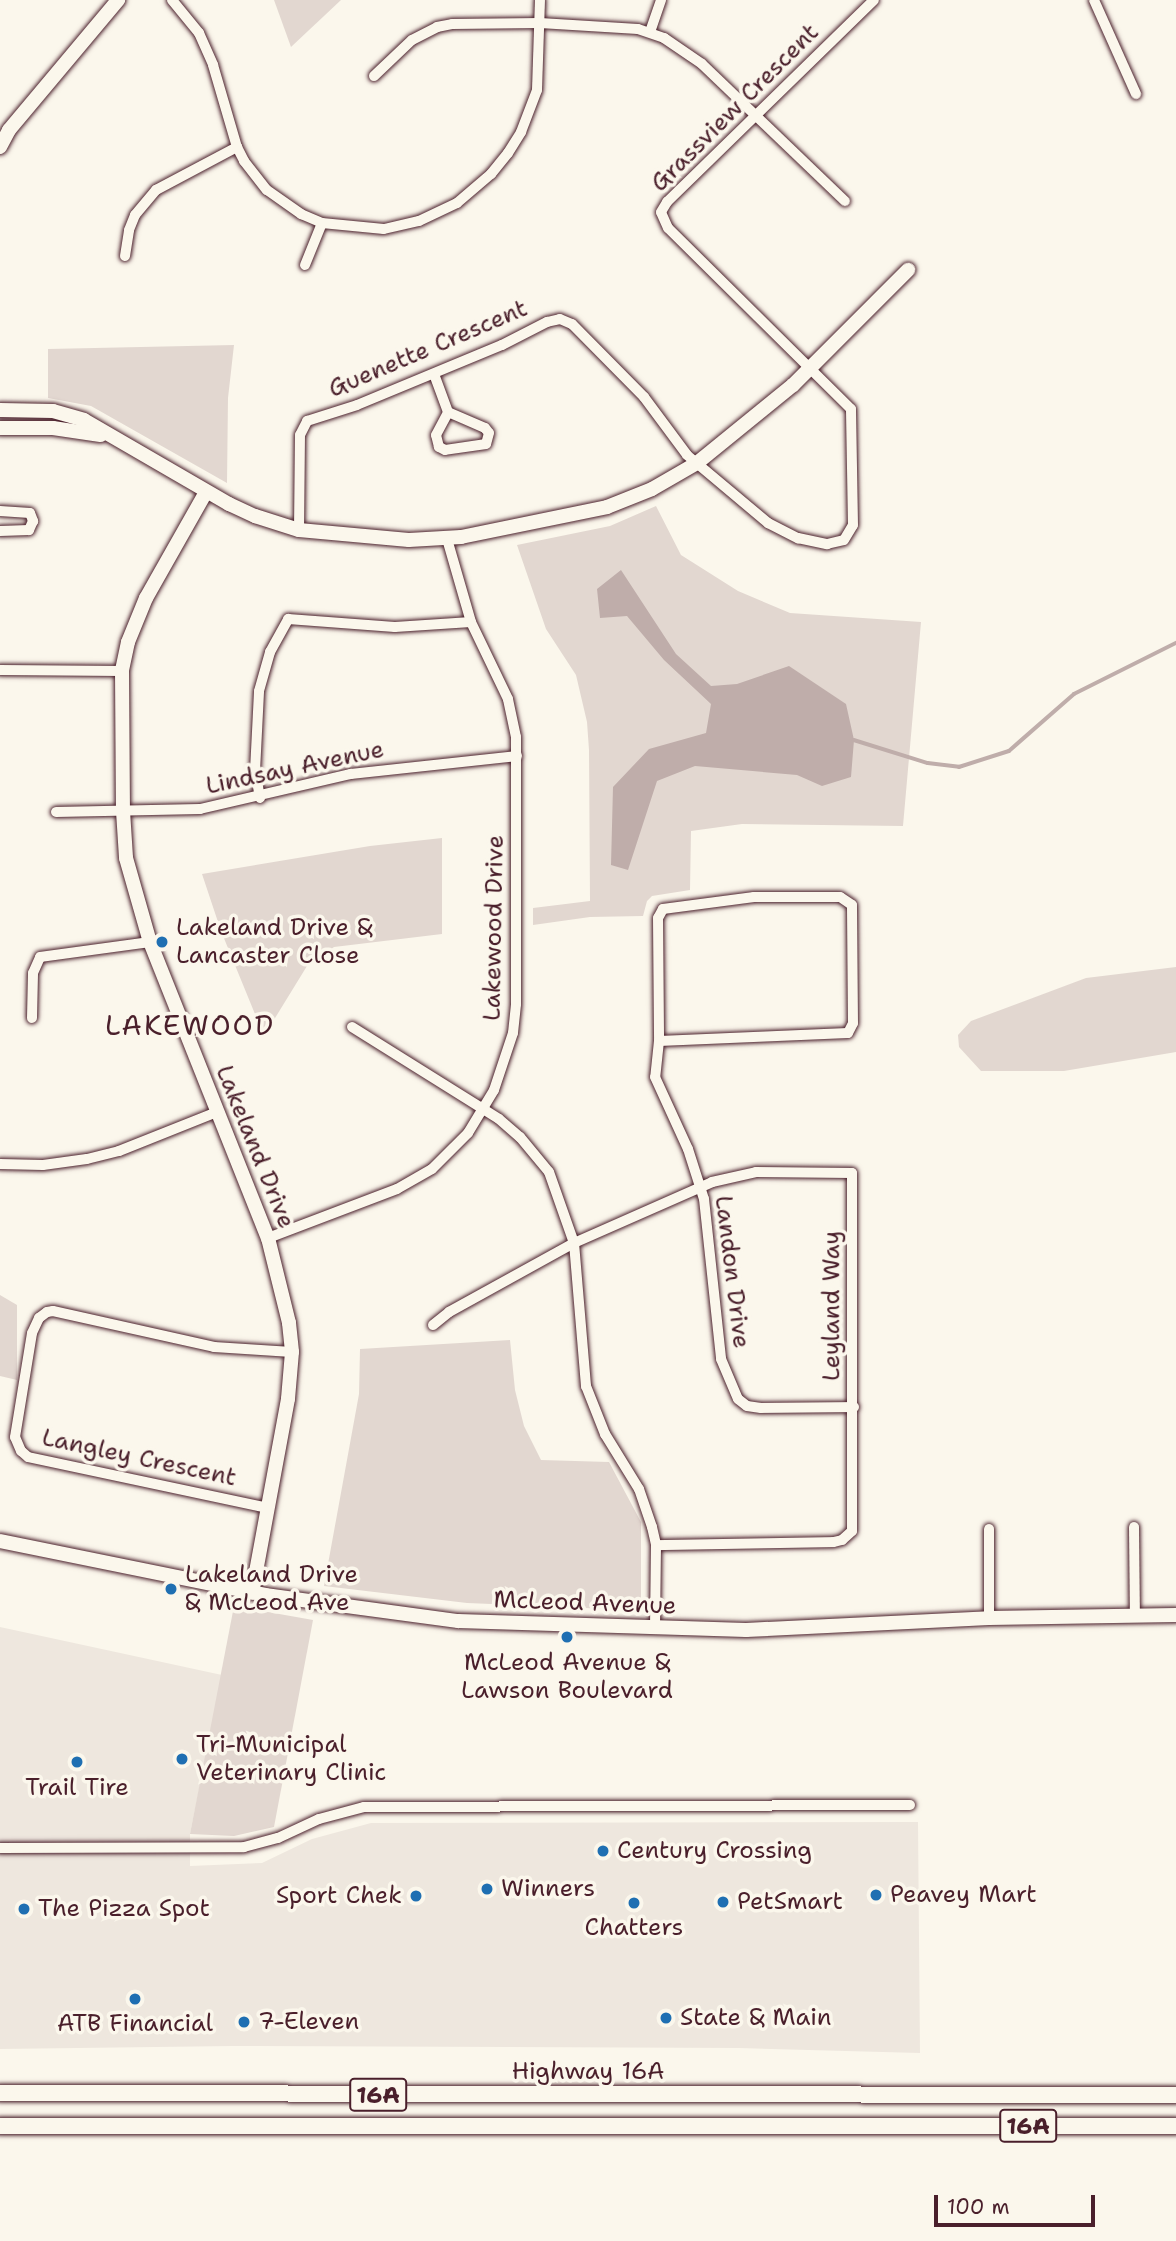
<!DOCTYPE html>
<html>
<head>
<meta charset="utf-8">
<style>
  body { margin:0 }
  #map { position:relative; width:1176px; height:2241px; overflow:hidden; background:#fbf7ec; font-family:"Shantell Sans",sans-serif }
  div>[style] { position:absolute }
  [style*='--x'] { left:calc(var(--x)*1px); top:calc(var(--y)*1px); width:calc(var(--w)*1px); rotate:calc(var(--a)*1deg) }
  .built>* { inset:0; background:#eee7de }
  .green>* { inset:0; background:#e2d7d0 }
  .water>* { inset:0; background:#bfadaa }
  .stream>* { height:3.5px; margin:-1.75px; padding:0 1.75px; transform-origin:1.75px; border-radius:1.75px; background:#bfadaa }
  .roads { filter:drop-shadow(0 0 2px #4a1f2b) drop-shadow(0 0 2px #4a1f2b) }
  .street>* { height:10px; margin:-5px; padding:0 5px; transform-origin:5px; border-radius:5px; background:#fbf7ec }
  .secondary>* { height:14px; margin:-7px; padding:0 7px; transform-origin:7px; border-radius:7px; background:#fbf7ec }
  .primary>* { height:16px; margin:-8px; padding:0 8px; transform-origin:8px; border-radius:8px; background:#fbf7ec }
  .dots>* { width:19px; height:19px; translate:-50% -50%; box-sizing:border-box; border:4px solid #fbf7ec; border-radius:50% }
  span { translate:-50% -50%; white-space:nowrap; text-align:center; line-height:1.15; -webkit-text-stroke:7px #fbf7ec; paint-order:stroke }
  .shield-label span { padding:2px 5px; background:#fbf7ec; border:2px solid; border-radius:5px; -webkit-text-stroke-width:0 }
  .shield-label { font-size:23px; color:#4a1f2b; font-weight:700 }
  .street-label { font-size:24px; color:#4a1f2b }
  .poi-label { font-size:24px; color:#4a1f2b }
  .left { translate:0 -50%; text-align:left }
  .right { translate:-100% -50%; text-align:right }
  .quarter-label { font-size:28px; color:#4a1f2b; letter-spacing:2px }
  .scale { position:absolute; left:934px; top:2195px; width:161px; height:32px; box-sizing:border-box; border:4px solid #4a1f2b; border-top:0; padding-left:9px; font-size:21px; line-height:24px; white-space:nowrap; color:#4a1f2b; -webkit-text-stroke:5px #fbf7ec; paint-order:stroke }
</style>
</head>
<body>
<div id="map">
  <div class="built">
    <div style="clip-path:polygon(0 1627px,222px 1675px,190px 1834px,190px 1866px,262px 1863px,312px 1839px,371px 1823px,918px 1822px,920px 2053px,739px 2048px,233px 2046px,0 2049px)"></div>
  </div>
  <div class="green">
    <div style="clip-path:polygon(274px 0,341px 0,291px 47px)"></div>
    <div style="clip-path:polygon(234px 345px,228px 398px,227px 483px,91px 406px,48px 398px,48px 349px)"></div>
    <div style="clip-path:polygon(656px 506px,681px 555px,738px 591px,790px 613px,921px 622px,903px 826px,742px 824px,691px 831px,690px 890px,652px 896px,647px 901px,643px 916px,590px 917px,533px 925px,533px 908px,590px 901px,589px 750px,587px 722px,576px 675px,546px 629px,517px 545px,610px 526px)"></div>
    <div style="clip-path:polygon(442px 838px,442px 934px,334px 947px,307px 966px,264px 1036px,221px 931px,202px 874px,370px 846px)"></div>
    <div style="clip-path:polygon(1176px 967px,1176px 1052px,1064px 1071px,981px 1071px,959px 1047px,958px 1035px,971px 1021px,1086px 978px)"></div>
    <div style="clip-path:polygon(0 1295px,17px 1305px,17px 1380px,0 1376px)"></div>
    <div style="clip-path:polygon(510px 1340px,515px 1390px,524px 1426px,541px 1460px,609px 1462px,641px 1522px,641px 1604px,632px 1610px,467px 1603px,324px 1586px,359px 1394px,360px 1349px)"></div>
    <div style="clip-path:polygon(234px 1606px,313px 1620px,274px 1827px,234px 1836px,190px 1834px)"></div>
  </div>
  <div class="water">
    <div style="clip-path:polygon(621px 570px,676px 654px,711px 686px,737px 684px,789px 666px,846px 704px,854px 740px,851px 777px,822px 786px,797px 775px,695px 766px,657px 781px,628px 870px,611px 865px,613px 787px,649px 749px,706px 733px,711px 704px,664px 660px,627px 616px,600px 618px,597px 589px)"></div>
  </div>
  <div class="stream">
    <div style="--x:854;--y:740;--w:77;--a:17.3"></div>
    <div style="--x:928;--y:763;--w:31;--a:7"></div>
    <div style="--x:959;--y:767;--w:52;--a:-17.7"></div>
    <div style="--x:1009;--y:751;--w:86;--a:-41.2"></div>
    <div style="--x:1074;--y:694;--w:114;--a:-26.6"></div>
  </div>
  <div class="roads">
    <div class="street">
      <div style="--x:172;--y:0;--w:43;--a:50.7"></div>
      <div style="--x:199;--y:33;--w:35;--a:66"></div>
      <div style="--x:213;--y:65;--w:85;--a:73.7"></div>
      <div style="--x:237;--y:147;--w:16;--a:63"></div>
      <div style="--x:244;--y:161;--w:37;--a:52"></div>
      <div style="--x:267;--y:190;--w:42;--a:35.2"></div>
      <div style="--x:301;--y:214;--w:23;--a:23"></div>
      <div style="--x:322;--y:223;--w:62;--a:5.5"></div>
      <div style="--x:384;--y:229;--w:36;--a:-13"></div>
      <div style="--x:419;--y:221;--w:42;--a:-25.3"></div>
      <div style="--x:457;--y:203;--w:45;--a:-40.5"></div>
      <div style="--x:491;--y:174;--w:27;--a:-51"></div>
      <div style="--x:508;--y:153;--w:25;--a:-58"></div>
      <div style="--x:521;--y:132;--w:45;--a:-69.1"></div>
      <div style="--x:537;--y:90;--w:90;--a:-88.1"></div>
      <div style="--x:1094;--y:0;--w:103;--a:65.9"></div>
      <div style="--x:650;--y:32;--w:34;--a:-71"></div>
      <div style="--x:374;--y:76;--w:52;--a:-43.5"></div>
      <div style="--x:412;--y:40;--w:28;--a:-27"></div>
      <div style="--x:437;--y:27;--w:15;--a:-11"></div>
      <div style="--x:452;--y:24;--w:88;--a:-0.7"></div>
      <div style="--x:540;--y:23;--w:98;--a:3.5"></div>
      <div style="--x:638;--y:29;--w:28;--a:19"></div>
      <div style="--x:664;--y:38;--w:46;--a:34.4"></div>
      <div style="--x:702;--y:64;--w:198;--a:43.8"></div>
      <div style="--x:125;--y:256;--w:26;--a:-81"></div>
      <div style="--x:129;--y:230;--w:16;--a:-68"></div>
      <div style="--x:135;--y:215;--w:33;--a:-50"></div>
      <div style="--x:156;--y:190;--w:92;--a:-28"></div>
      <div style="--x:305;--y:265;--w:45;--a:-68"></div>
      <div style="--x:434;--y:374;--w:40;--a:69.8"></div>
      <div style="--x:448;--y:412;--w:40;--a:23.4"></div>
      <div style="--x:485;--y:428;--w:6;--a:51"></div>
      <div style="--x:489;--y:433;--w:11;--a:105"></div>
      <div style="--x:486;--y:444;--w:41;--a:171.7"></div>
      <div style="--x:445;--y:450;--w:7;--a:-153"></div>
      <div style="--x:439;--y:447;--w:12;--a:-104"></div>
      <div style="--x:436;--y:435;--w:26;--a:-62"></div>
      <div style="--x:0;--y:511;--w:30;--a:4"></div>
      <div style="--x:30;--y:513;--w:9;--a:69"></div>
      <div style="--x:33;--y:521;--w:10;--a:114"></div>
      <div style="--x:29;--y:530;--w:29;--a:178"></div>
      <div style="--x:299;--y:530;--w:95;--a:-89.4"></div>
      <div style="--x:300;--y:435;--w:16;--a:-63"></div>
      <div style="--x:307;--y:421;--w:52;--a:-17.7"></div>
      <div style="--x:357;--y:405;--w:157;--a:-22.5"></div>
      <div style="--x:502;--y:345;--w:51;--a:-27.1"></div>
      <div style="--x:547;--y:322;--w:13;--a:-13"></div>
      <div style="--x:560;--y:319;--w:13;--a:23"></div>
      <div style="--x:572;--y:324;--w:103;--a:45.4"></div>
      <div style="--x:644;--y:397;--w:72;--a:53.4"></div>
      <div style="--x:687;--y:455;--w:106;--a:40"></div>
      <div style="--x:768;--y:523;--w:34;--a:27"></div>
      <div style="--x:798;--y:538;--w:30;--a:12"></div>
      <div style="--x:827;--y:544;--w:17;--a:-13"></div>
      <div style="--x:844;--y:540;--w:17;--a:-59"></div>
      <div style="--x:853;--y:525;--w:116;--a:-91"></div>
      <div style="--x:851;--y:409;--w:257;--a:-135.3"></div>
      <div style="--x:668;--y:228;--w:17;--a:-114"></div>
      <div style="--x:661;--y:212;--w:12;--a:-59"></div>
      <div style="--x:667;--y:202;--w:289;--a:-44.3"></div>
      <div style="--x:0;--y:670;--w:122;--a:0.5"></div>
      <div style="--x:260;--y:798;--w:27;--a:-100"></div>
      <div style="--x:255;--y:771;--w:80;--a:-87.1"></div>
      <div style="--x:259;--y:691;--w:41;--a:-74.2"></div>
      <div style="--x:270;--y:652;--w:38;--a:-61"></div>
      <div style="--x:288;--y:619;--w:107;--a:4.3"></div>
      <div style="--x:395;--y:627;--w:76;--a:-3.8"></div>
      <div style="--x:56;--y:812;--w:144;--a:-1.2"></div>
      <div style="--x:200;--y:809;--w:155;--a:-13.1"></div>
      <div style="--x:351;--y:774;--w:167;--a:-6.2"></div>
      <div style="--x:32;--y:1018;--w:45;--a:-88.7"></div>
      <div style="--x:33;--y:973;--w:17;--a:-66"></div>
      <div style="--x:40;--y:957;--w:111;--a:-7.8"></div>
      <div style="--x:352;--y:1027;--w:173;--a:32"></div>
      <div style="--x:499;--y:1119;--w:28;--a:41"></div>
      <div style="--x:520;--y:1137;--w:45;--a:50.4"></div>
      <div style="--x:549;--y:1172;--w:75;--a:70.6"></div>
      <div style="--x:574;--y:1243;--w:144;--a:85.2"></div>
      <div style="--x:586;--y:1386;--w:52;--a:68.4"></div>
      <div style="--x:605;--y:1434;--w:65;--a:58.3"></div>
      <div style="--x:639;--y:1489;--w:40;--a:71.1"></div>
      <div style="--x:652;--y:1527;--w:18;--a:77"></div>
      <div style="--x:656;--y:1545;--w:84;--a:90.7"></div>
      <div style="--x:659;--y:1041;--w:189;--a:-2.4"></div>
      <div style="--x:848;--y:1033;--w:11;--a:-63"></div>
      <div style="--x:853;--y:1023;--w:118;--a:-90.5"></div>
      <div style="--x:852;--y:905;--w:14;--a:-146"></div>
      <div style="--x:840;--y:897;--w:86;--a:180"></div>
      <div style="--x:754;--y:897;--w:92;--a:172.5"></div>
      <div style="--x:663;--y:909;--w:10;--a:119"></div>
      <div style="--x:658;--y:918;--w:123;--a:89.5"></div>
      <div style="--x:659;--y:1041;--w:36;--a:96"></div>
      <div style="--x:655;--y:1077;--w:79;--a:65.4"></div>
      <div style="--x:688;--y:1149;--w:52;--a:72.3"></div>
      <div style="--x:704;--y:1199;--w:161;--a:83.9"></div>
      <div style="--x:721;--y:1359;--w:43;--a:67"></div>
      <div style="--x:738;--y:1399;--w:11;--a:38"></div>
      <div style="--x:747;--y:1406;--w:14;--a:8"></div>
      <div style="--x:761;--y:1408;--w:93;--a:-0.6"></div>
      <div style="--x:0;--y:1164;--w:43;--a:1.3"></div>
      <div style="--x:43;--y:1165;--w:44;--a:-7.8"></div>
      <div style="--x:87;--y:1159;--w:33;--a:-14"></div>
      <div style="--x:119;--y:1151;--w:105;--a:-21.7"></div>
      <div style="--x:268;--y:1238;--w:138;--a:-20.8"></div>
      <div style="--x:397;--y:1189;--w:40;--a:-29.7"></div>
      <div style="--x:432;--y:1169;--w:51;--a:-45"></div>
      <div style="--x:468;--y:1133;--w:50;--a:-58.8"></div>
      <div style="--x:494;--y:1090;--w:60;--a:-71.6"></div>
      <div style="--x:513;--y:1033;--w:29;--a:-84"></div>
      <div style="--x:516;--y:1004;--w:267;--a:-90"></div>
      <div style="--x:516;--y:737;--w:39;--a:-102"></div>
      <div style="--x:508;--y:699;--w:85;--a:-115.7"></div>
      <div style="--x:471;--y:622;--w:86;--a:-106.1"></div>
      <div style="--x:433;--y:1325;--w:21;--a:-39"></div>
      <div style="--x:449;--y:1312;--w:143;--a:-28.9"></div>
      <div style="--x:574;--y:1243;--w:151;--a:-23.8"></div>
      <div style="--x:712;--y:1182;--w:45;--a:-12.8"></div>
      <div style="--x:756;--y:1172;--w:96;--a:0.6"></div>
      <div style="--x:852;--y:1173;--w:358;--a:90"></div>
      <div style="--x:852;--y:1531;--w:13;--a:138"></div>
      <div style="--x:842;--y:1540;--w:9;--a:167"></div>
      <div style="--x:833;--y:1542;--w:177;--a:179"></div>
      <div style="--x:268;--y:1508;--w:245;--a:-168"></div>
      <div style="--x:28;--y:1457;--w:9;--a:-139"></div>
      <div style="--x:21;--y:1451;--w:15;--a:-113"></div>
      <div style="--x:15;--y:1437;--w:105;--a:-80.7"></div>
      <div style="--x:32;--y:1333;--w:17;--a:-65"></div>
      <div style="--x:39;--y:1318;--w:10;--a:-37"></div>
      <div style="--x:47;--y:1312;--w:6;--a:-9"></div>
      <div style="--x:53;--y:1311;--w:165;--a:12.6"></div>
      <div style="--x:214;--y:1347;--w:78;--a:3.7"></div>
      <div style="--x:1134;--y:1527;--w:89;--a:89.4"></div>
      <div style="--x:989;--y:1529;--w:89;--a:90"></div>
      <div style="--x:0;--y:1848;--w:244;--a:-0.2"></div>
      <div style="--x:244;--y:1847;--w:35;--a:-15"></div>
      <div style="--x:278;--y:1838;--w:45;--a:-24.9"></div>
      <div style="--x:319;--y:1819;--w:47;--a:-14.9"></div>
      <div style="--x:364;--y:1807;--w:546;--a:-0.21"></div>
    </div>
    <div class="secondary">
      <div style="--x:0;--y:147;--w:19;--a:-62"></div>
      <div style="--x:9;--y:130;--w:170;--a:-50"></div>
      <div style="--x:0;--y:410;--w:53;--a:1.1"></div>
      <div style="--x:53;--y:411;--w:32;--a:16"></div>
      <div style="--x:84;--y:420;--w:168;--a:30.1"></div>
      <div style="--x:229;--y:504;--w:29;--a:25"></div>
      <div style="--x:255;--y:516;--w:46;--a:17.7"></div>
      <div style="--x:299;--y:530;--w:110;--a:5.2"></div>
      <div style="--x:409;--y:540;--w:52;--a:-3.3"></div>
      <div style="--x:461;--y:537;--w:149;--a:-11.6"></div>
      <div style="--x:607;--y:507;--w:48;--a:-21.8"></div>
      <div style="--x:652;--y:489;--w:52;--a:-30"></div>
      <div style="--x:697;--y:463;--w:124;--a:-39.1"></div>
      <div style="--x:793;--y:385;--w:163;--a:-45"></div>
      <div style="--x:0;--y:428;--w:53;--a:0"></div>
      <div style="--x:53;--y:428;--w:48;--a:8.5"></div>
      <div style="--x:206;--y:492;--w:122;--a:119.5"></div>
      <div style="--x:146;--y:598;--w:48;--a:112.2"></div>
      <div style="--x:128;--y:642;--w:30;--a:102"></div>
      <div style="--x:122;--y:671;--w:140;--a:89.6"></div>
      <div style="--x:123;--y:811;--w:47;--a:86.3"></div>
      <div style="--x:126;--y:858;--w:87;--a:74.1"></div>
      <div style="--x:150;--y:942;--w:319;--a:68.3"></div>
      <div style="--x:268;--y:1238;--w:88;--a:76.1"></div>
      <div style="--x:289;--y:1323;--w:29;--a:84"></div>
      <div style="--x:292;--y:1352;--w:47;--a:94.9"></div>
      <div style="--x:288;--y:1399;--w:197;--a:100.5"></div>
      <div style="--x:0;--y:1541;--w:270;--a:11.5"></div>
      <div style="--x:265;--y:1595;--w:195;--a:7.7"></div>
      <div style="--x:458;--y:1621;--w:288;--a:1.8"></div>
      <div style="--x:746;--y:1630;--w:243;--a:-2.8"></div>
      <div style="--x:989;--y:1618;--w:187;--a:-0.9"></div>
    </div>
    <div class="primary">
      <div style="--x:0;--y:2093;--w:1176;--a:0.1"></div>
      <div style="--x:0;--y:2126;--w:1176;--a:0"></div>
    </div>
  </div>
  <div class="dots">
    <div style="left:162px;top:942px;background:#1f6fb2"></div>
    <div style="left:171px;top:1589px;background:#1f6fb2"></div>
    <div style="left:567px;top:1637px;background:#1f6fb2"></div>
    <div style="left:182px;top:1759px;background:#1f6fb2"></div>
    <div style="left:77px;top:1762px;background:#1f6fb2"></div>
    <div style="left:603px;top:1851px;background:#1f6fb2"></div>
    <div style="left:487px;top:1889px;background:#1f6fb2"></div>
    <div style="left:876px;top:1895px;background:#1f6fb2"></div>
    <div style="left:416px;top:1896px;background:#1f6fb2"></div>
    <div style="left:723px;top:1902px;background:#1f6fb2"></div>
    <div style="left:634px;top:1903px;background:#1f6fb2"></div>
    <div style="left:24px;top:1909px;background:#1f6fb2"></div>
    <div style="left:135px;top:1999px;background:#1f6fb2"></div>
    <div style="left:666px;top:2018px;background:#1f6fb2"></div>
    <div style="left:244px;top:2022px;background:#1f6fb2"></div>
  </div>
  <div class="shield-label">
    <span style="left:378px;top:2095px">16A</span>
    <span style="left:1028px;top:2126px">16A</span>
  </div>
  <div class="street-label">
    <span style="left:735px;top:108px;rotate:-45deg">Grassview Crescent</span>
    <span style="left:428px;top:349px;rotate:-23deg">Guenette Crescent</span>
    <span style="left:295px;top:768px;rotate:-12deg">Lindsay Avenue</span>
    <span style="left:494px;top:928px;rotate:-89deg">Lakewood Drive</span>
    <span style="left:255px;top:1147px;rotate:68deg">Lakeland Drive</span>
    <span style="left:732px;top:1272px;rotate:83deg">Landon Drive</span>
    <span style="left:832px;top:1306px;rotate:-90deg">Leyland Way</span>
    <span style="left:139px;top:1458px;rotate:12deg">Langley Crescent</span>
    <span style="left:585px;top:1603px;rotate:2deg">McLeod Avenue</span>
    <span style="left:588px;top:2072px">Highway 16A</span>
  </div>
  <div class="poi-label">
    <span class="left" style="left:176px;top:942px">Lakeland Drive &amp;<br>Lancaster Close</span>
    <span class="left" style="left:185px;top:1589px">Lakeland Drive<br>&amp; McLeod Ave</span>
    <span style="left:567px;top:1677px">McLeod Avenue &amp;<br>Lawson Boulevard</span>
    <span class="left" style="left:196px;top:1759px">Tri-Municipal<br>Veterinary Clinic</span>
    <span style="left:77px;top:1788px">Trail Tire</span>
    <span class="left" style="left:617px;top:1851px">Century Crossing</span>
    <span class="left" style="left:501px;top:1889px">Winners</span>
    <span class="left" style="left:890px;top:1895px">Peavey Mart</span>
    <span class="right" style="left:402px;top:1896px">Sport Chek</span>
    <span class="left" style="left:737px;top:1902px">PetSmart</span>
    <span class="left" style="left:38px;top:1909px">The Pizza Spot</span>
    <span style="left:634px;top:1928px">Chatters</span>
    <span class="left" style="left:680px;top:2018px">State &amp; Main</span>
    <span class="left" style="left:258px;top:2022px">7-Eleven</span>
    <span style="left:135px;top:2024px">ATB Financial</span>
  </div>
  <div class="quarter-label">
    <span style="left:190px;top:1025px">LAKEWOOD</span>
  </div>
  <div class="scale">100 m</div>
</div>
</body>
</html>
